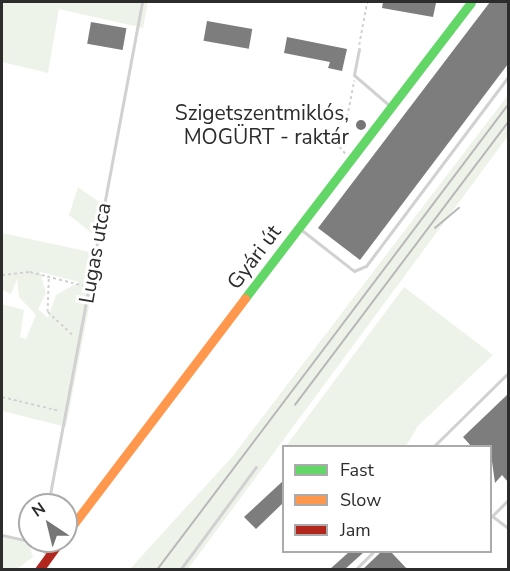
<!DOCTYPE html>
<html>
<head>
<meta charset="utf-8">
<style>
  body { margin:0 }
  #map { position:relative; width:510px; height:571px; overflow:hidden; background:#fff; font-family:"Nunito Sans",sans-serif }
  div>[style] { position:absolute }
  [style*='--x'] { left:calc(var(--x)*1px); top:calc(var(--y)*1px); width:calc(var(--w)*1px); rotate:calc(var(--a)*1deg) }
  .green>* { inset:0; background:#eef3ea }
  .building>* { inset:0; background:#7d7d7d; transform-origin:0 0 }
  .path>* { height:1.5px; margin-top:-0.75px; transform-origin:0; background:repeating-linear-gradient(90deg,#d1d1d1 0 3px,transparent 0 6px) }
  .lane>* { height:3px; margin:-1.5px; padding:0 1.5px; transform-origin:1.5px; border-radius:1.5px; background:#d1d1d1 }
  .fast>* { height:9px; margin:-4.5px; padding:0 4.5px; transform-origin:4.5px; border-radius:4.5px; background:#63d668 }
  .slow>* { height:9px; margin:-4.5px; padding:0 4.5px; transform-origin:4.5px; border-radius:4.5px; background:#ff974d }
  .jam>* { height:9px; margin:-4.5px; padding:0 4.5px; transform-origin:4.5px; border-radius:4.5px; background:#b3261e }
  .tram>* { height:1.5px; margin:-0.75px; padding:0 0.75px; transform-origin:0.75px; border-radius:0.75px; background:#b8b8b8 }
  .dots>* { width:16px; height:16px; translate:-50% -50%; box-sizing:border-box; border:3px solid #fff; border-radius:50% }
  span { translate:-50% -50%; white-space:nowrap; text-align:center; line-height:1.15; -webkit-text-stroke:6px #fff; paint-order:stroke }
  .poi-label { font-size:21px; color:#2c2c2c }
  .right { translate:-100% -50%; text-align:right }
  .street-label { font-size:21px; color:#2c2c2c }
  .frame { position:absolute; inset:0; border:3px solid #2c2c2c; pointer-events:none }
  .legend { position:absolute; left:282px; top:445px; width:210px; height:108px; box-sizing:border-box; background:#fff; border:2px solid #ababab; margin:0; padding:8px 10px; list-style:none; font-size:18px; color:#2c2c2c }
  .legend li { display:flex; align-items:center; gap:12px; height:30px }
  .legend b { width:30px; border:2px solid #ababab }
  .north { position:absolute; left:18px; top:493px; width:60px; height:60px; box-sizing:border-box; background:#fff; border:2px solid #ababab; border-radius:50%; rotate:325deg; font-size:16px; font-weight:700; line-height:24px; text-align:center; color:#2c2c2c }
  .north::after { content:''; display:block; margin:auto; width:21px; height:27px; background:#767676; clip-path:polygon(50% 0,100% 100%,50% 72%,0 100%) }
</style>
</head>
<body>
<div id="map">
  <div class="green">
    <div style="clip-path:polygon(2px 2px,148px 2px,143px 28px,59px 9px,48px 73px,2px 62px)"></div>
    <div style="clip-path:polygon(508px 95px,508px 136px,188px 569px,129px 570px,232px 457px)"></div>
    <div style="clip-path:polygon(78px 187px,102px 204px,94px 235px,69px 215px)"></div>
    <div style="clip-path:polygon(evenodd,2px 233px,99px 254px,66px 427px,2px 411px,2px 304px,24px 310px,20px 337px,26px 339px,36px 315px,19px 297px,17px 279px,11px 294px,2px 290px,2px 233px,40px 272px,79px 282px,56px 295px,48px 318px,38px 309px,46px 293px,40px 272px)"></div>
    <div style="clip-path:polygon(404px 287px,493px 355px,418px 426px,406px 446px,286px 446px)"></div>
    <div style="clip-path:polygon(2px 537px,29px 544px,33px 557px,17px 569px,2px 569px)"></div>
  </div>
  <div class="building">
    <div style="clip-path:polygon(383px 2px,430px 2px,436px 3px,433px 17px,382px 8px)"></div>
    <div style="clip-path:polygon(490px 2px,508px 2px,508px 64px,360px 260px,318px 228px)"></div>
    <div style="left:207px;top:21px;width:46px;height:20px;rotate:10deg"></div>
    <div style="left:91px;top:22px;width:36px;height:22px;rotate:10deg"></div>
    <div style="clip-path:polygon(287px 37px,347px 49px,342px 71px,328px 68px,330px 62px,284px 53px)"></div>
    <div style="clip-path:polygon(508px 394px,508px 482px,502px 475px,495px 483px,490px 447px,472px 447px,463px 437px)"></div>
    <div style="clip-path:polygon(284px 480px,284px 502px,256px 529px,244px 517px)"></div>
    <div style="clip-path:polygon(349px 552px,364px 552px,344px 570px,329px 570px)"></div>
    <div style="clip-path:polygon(381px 552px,391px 552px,408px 570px,362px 570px)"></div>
  </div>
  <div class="path">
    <div style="--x:359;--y:45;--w:44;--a:-79.5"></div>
    <div style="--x:345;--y:154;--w:22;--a:-129"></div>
    <div style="--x:331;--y:137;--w:26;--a:-51"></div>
    <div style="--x:347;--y:117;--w:37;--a:-79"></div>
    <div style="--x:2;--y:275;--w:28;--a:-6"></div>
    <div style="--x:30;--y:272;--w:56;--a:14.5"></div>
    <div style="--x:49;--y:279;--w:33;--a:92"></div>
    <div style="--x:48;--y:312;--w:35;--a:43"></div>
    <div style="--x:2;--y:397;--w:60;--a:13.6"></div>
  </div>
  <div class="lane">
    <div style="--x:359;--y:49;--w:26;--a:101"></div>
    <div style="--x:354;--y:75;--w:48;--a:40.7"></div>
    <div style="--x:299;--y:228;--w:70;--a:38"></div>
    <div style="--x:354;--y:271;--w:13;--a:-23"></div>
    <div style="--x:366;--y:266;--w:236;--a:-53.1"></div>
    <div style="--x:434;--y:446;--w:104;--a:-44.6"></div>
    <div style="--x:508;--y:500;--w:23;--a:135"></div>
    <div style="--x:492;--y:516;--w:20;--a:37"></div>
    <div style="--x:48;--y:505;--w:512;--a:-79.41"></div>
    <div style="--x:2;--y:535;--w:39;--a:13"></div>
    <div style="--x:40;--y:544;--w:14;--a:60"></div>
    <div style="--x:180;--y:570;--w:128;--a:-53.6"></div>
    <div style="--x:355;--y:570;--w:25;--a:-45"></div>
  </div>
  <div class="fast">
    <div style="--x:245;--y:298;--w:372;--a:-52.6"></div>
  </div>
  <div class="slow">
    <div style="--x:66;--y:534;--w:296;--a:-52.8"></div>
  </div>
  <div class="jam">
    <div style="--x:39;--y:570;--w:36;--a:-54"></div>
  </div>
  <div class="tram">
    <div style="--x:435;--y:228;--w:31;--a:-40"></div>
    <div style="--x:295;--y:405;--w:354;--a:-53"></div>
    <div style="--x:157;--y:570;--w:583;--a:-52.95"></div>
  </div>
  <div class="dots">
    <div style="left:361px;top:125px;background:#767676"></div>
  </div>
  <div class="poi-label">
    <span class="right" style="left:349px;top:125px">Szigetszentmiklós,<br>MOGÜRT - raktár</span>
  </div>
  <div class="street-label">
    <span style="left:95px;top:253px;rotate:-80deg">Lugas utca</span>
    <span style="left:254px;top:257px;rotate:-53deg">Gyári út</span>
  </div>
  <div class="frame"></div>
  <ul class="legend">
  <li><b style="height:8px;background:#63d668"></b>Fast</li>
  <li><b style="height:8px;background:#ff974d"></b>Slow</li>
  <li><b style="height:8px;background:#b3261e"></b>Jam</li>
  </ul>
  <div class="north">N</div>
</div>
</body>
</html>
